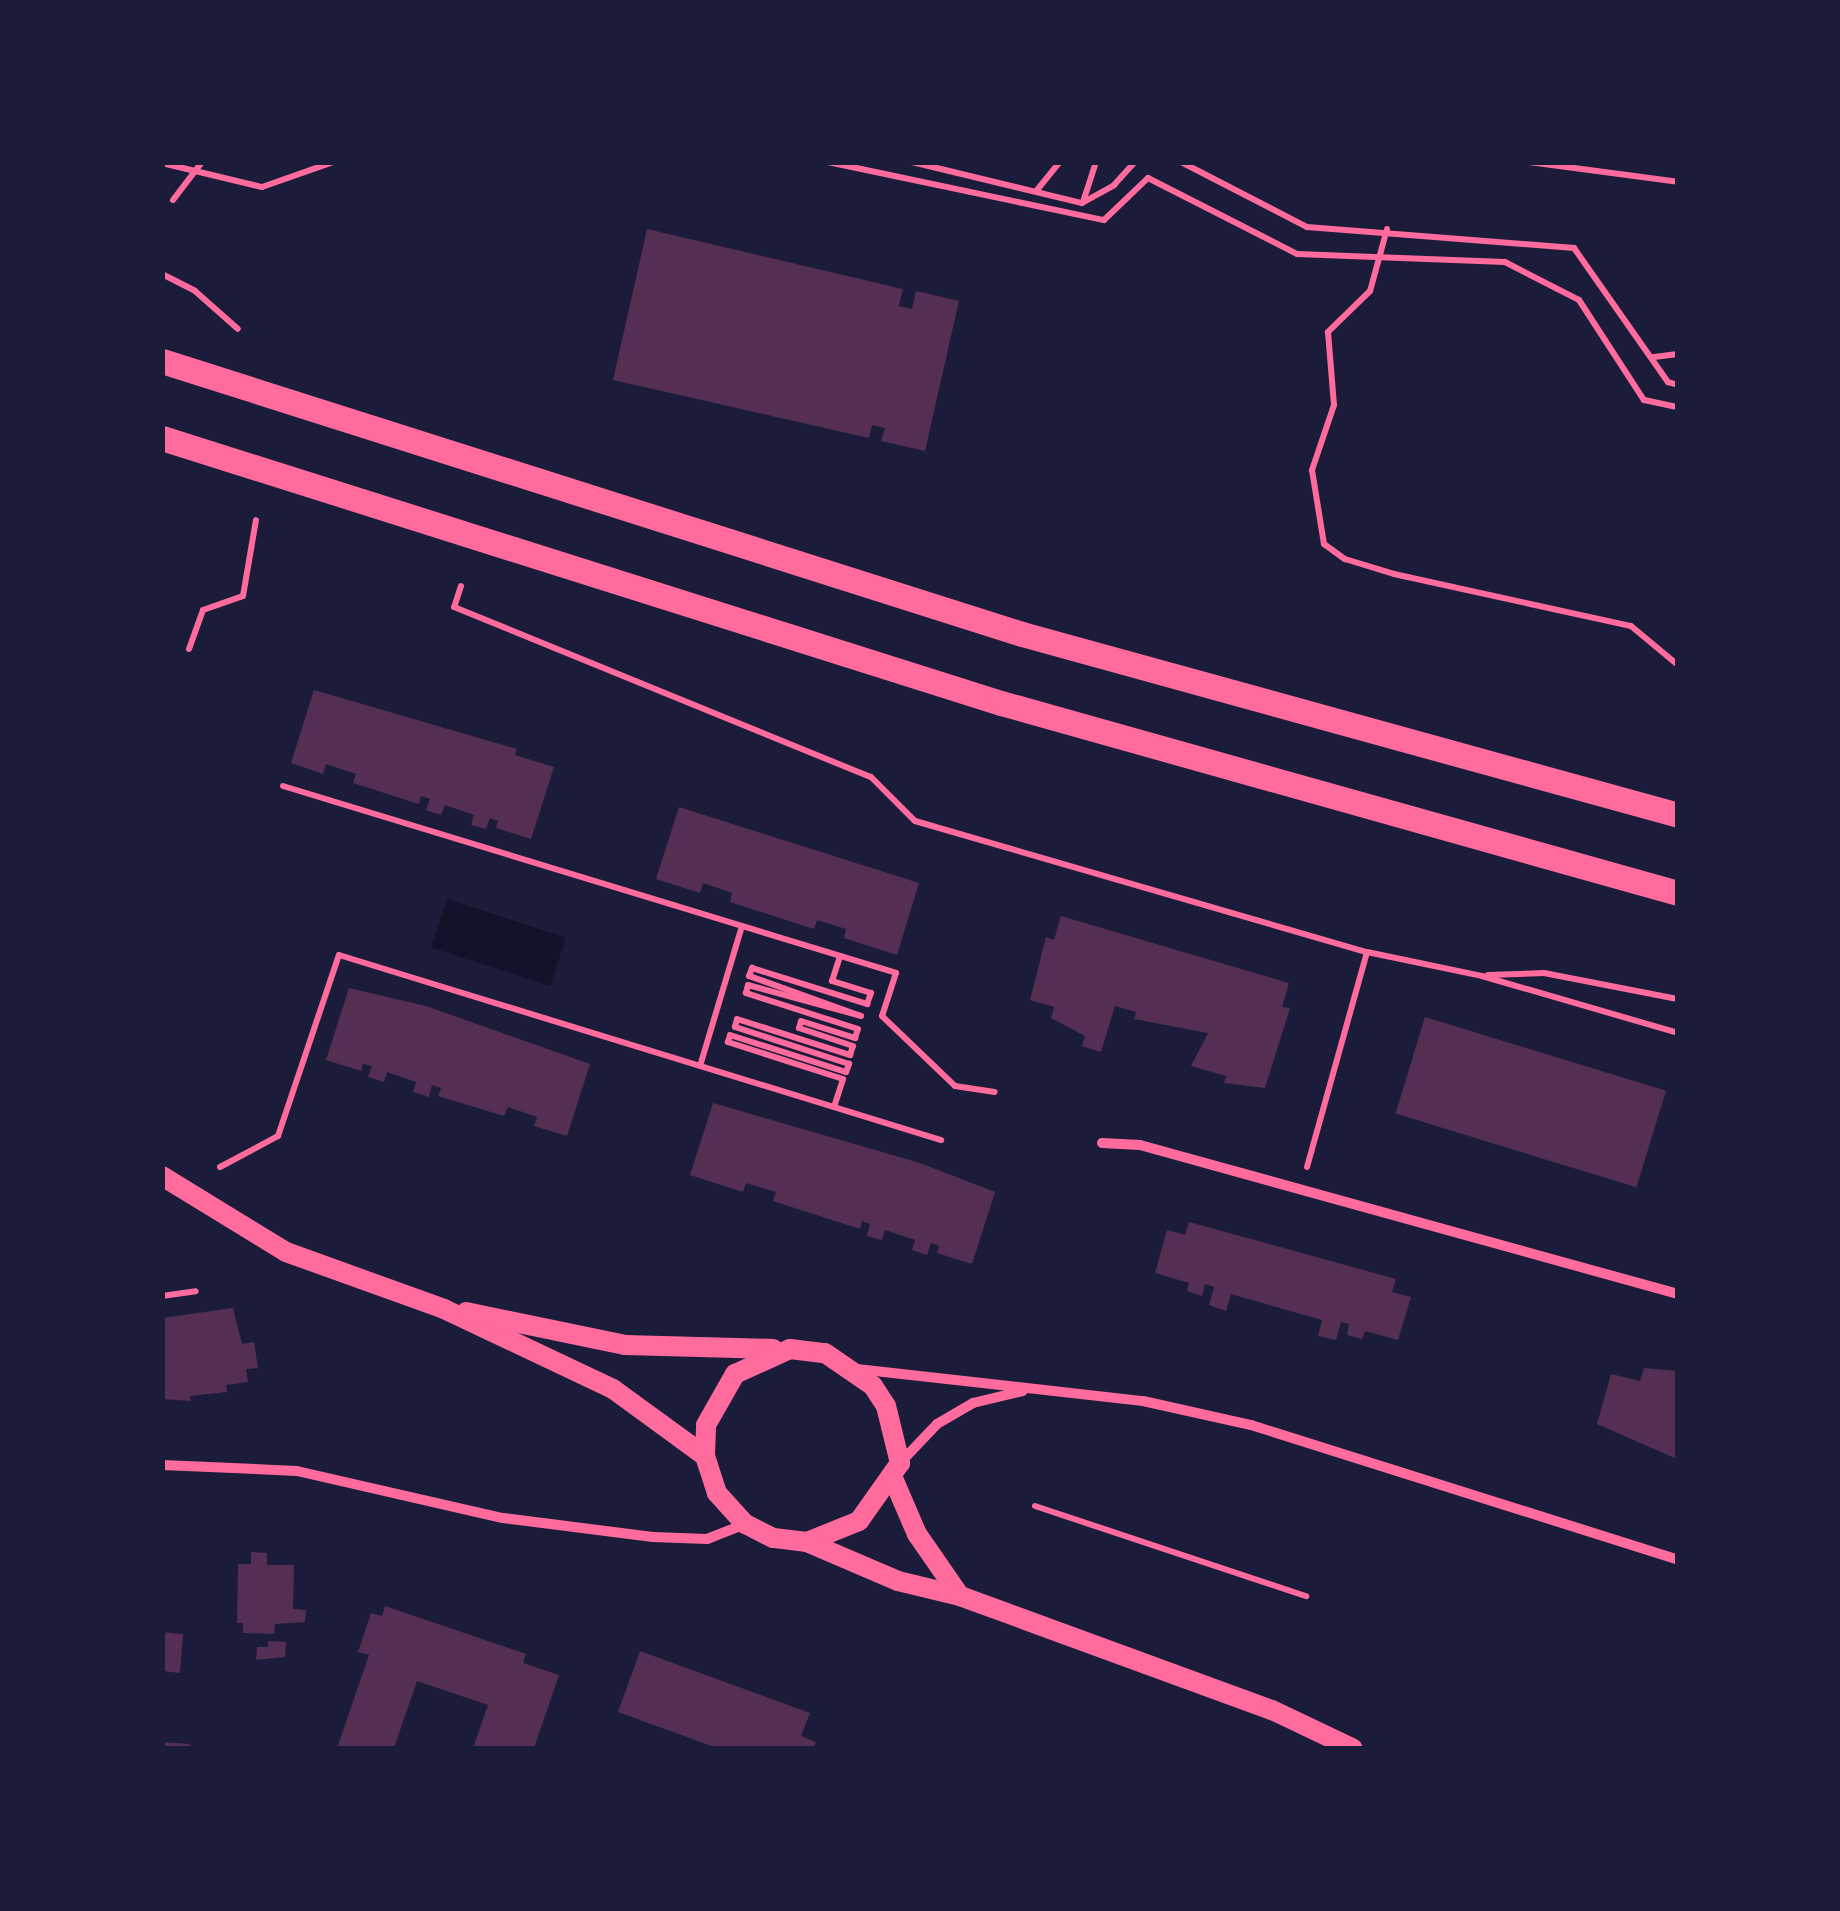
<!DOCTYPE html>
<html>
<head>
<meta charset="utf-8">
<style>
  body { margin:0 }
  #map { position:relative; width:1840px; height:1911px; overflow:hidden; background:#1b1b3a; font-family:Overpass,sans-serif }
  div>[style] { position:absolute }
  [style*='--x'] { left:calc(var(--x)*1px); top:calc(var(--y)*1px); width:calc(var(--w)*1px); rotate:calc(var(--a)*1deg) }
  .water>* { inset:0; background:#12122b; transform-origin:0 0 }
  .building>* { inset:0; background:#542f53; transform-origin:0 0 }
  .path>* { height:6px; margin:-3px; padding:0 3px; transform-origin:3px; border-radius:3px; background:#ff6b9d }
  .minor>* { height:10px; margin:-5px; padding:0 5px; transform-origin:5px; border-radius:5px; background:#ff6b9d }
  .secondary>* { height:20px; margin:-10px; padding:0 10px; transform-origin:10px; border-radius:10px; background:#ff6b9d }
  .primary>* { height:25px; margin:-12.5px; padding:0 12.5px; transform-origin:12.5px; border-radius:12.5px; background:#ff6b9d }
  span { translate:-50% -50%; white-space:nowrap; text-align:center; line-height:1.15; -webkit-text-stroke:8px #1b1b3a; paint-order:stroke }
  .frame { position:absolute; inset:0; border:165px solid #1b1b3a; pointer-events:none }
</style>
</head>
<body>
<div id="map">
  <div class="water">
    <div style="left:447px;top:899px;width:125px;height:51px;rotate:18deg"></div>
  </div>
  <div class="building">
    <div style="clip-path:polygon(647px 229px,903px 289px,899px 306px,912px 309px,916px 291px,959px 301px,925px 451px,881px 441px,885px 428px,872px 425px,869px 438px,613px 380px)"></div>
    <div style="clip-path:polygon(314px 690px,517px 749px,515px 755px,554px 767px,531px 839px,496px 828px,498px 821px,490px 818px,486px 829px,471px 825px,474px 815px,445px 805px,441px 815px,426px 810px,430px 799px,421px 796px,419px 804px,353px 783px,356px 774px,326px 764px,323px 774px,291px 763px)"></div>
    <div style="clip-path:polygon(679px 807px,919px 883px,897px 955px,844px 938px,846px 929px,817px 920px,814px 929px,730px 902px,732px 893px,715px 887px,703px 883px,700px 893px,656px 879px)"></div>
    <div style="clip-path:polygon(1061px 916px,1289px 983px,1282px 1007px,1290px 1008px,1265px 1088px,1224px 1083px,1226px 1076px,1191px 1066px,1208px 1033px,1134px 1019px,1136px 1012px,1115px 1006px,1101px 1052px,1082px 1046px,1085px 1036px,1051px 1018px,1054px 1007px,1030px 1000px,1046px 937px,1054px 940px)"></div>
    <div style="clip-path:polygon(349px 988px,426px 1006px,590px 1064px,567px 1136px,534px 1126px,537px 1117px,508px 1107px,504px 1116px,438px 1096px,441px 1088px,432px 1085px,429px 1097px,413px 1092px,416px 1082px,387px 1072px,384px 1082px,368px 1077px,372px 1066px,363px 1064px,361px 1071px,326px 1060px)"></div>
    <div style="left:1425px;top:1017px;width:252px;height:101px;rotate:17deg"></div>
    <div style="clip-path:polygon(713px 1103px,920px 1163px,995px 1192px,972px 1264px,937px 1253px,939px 1246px,931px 1243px,927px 1255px,912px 1250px,915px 1240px,885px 1230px,882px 1240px,867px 1236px,870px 1224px,862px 1221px,860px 1229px,773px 1201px,776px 1192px,746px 1183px,743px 1192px,690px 1175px)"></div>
    <div style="clip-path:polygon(1189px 1222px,1396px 1279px,1392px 1292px,1411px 1297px,1398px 1340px,1365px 1331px,1362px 1339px,1347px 1335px,1349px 1324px,1341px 1322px,1336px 1340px,1318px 1336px,1322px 1320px,1231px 1294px,1226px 1311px,1209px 1305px,1214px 1287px,1205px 1284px,1202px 1296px,1187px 1291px,1189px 1283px,1155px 1273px,1167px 1230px,1185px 1235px)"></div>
    <div style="clip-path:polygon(233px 1308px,242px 1344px,254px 1342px,258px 1368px,246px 1369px,248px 1382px,226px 1385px,227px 1392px,190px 1396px,191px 1401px,162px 1399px,162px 1318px)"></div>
    <div style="clip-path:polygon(1644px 1368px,1678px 1371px,1677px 1459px,1597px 1424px,1611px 1374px,1640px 1381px)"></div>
    <div style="clip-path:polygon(251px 1552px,267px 1553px,267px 1565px,294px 1565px,293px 1609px,306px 1610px,305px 1622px,275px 1624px,274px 1634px,243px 1633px,243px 1623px,237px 1623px,238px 1564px,251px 1564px)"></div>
    <div style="clip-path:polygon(385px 1606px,526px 1654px,523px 1663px,559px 1675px,534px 1748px,473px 1748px,488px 1705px,417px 1681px,394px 1748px,337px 1748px,369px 1655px,358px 1652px,371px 1613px,382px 1616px)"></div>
    <div style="clip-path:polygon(162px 1632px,183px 1634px,180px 1673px,162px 1671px)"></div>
    <div style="clip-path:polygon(268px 1641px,286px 1642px,285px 1657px,256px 1660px,257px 1647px,268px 1647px)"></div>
    <div style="clip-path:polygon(640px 1651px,810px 1713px,801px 1736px,816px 1742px,813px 1748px,717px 1748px,618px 1712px)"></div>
    <div style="clip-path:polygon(162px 1742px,190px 1744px,190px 1748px,162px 1748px)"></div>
  </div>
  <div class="path">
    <div style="--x:828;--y:162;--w:282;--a:11.9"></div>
    <div style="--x:1104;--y:220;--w:61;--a:-43.7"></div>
    <div style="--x:1148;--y:178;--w:167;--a:27"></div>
    <div style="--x:1297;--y:254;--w:208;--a:2.2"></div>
    <div style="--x:1505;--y:262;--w:83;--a:27.2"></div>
    <div style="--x:1579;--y:300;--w:119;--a:57"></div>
    <div style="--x:1644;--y:400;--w:35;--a:12"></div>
    <div style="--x:912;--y:162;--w:175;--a:13.6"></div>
    <div style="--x:1082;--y:203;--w:37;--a:-29"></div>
    <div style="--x:1114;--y:185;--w:31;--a:-48"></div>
    <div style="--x:1181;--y:162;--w:142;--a:27.3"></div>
    <div style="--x:1307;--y:227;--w:268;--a:4.5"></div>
    <div style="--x:1574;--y:248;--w:164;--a:55"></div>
    <div style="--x:1668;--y:382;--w:10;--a:17"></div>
    <div style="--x:1529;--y:162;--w:150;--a:7.6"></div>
    <div style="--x:162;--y:163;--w:103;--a:13.5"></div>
    <div style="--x:262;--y:187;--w:75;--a:-19.4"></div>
    <div style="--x:1037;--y:190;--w:36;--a:-51"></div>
    <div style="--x:173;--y:200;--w:48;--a:-52.7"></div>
    <div style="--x:1083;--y:202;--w:42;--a:-72"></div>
    <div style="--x:1387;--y:229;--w:64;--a:105.3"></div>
    <div style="--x:1370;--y:291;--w:59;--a:135.7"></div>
    <div style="--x:1328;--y:332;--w:73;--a:85.3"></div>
    <div style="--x:1334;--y:405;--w:69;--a:108.7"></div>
    <div style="--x:1312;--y:470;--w:75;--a:80.8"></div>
    <div style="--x:1324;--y:544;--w:26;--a:36"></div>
    <div style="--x:1345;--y:559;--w:51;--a:17"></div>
    <div style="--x:1394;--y:574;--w:243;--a:12.4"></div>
    <div style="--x:1631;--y:626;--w:61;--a:39.7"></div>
    <div style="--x:162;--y:274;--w:37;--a:27"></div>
    <div style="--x:195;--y:291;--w:57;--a:41.5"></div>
    <div style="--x:1654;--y:357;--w:24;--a:-7"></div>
    <div style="--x:461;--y:586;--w:22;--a:108"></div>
    <div style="--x:454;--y:607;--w:450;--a:22.2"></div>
    <div style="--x:871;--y:777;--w:62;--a:45"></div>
    <div style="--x:915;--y:821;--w:471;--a:16.2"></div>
    <div style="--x:1367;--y:952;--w:117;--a:11.8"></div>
    <div style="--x:1482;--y:976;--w:204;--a:16.2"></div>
    <div style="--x:189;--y:649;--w:41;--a:-70.3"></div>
    <div style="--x:203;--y:610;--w:42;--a:-19.3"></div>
    <div style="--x:243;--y:596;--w:77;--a:-80.3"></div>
    <div style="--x:283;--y:786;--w:641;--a:16.96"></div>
    <div style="--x:896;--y:973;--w:45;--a:108"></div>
    <div style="--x:882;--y:1016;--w:101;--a:43.8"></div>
    <div style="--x:955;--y:1086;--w:40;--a:8.5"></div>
    <div style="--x:1488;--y:975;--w:56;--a:-2"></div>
    <div style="--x:1544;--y:973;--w:136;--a:11"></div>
    <div style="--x:700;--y:1066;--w:146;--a:-73.3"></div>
    <div style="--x:834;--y:1107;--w:29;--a:-72"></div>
    <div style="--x:843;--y:1079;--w:121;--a:-162.2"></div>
    <div style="--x:728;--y:1042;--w:7;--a:-74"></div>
    <div style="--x:730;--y:1035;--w:122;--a:17.7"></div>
    <div style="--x:846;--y:1072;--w:9;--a:-69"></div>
    <div style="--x:849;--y:1064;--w:120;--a:-162"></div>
    <div style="--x:735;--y:1027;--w:8;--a:-76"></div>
    <div style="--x:737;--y:1019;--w:119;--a:17.7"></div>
    <div style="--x:850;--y:1055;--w:9;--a:-72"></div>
    <div style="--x:853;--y:1046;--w:57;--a:-161.6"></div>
    <div style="--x:799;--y:1028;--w:7;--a:-74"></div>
    <div style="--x:801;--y:1021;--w:57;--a:17.5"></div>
    <div style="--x:855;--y:1038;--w:9;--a:-72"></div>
    <div style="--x:858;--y:1029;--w:118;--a:-162.2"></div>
    <div style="--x:746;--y:993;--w:8;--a:-76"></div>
    <div style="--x:748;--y:985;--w:117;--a:15.3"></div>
    <div style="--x:861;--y:1016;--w:119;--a:-160.3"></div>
    <div style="--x:749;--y:976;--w:9;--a:-69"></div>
    <div style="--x:752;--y:968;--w:121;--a:17.4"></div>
    <div style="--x:867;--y:1004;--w:12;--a:-70"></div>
    <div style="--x:871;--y:993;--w:41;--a:-162.9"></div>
    <div style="--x:832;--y:981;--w:26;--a:-72"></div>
    <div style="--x:220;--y:1167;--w:66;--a:-28.1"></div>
    <div style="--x:278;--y:1136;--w:191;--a:-71.4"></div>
    <div style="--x:339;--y:955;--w:630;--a:17.08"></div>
    <div style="--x:1307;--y:1167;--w:223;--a:-74.4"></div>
    <div style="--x:162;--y:1296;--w:34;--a:-8"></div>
    <div style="--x:1035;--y:1506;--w:286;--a:18.4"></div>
  </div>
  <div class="minor">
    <div style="--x:1102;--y:1143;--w:38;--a:3"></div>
    <div style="--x:1140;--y:1145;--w:558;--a:15.48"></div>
    <div style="--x:857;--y:1369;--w:288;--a:6.4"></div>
    <div style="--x:1143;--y:1401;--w:111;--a:12.5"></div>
    <div style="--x:1251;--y:1425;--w:448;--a:17.5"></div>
    <div style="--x:900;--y:1463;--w:54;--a:-46.5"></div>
    <div style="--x:937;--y:1424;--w:42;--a:-30.3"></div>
    <div style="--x:973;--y:1403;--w:51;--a:-13.5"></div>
    <div style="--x:162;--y:1465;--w:135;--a:2.5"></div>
    <div style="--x:297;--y:1471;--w:211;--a:12.9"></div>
    <div style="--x:503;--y:1518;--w:151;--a:7.2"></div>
    <div style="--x:653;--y:1537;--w:54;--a:2.1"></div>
    <div style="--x:707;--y:1539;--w:41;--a:-21.5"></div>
  </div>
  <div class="secondary">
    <div style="--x:162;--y:1176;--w:145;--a:31.5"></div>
    <div style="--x:286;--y:1252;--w:168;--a:19.8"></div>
    <div style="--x:444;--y:1309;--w:187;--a:25.3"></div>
    <div style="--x:613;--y:1389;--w:114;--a:36.1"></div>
    <div style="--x:466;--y:1312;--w:162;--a:11.7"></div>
    <div style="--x:625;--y:1345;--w:148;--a:1.5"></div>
    <div style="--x:790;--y:1349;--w:35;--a:7"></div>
    <div style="--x:825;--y:1353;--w:58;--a:34.5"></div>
    <div style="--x:873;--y:1386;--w:24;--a:57"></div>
    <div style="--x:886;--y:1406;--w:59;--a:76.2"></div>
    <div style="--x:900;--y:1463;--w:71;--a:125.3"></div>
    <div style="--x:859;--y:1521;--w:56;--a:158"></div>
    <div style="--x:807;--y:1542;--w:34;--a:-173"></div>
    <div style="--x:773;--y:1538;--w:31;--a:-153"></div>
    <div style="--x:745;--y:1524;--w:42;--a:-132.1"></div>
    <div style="--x:717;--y:1493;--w:39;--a:-108"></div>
    <div style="--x:705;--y:1456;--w:31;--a:-88"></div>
    <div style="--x:706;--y:1425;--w:59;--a:-60.4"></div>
    <div style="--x:735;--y:1374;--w:60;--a:-24.4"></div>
    <div style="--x:892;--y:1476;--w:63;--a:66.7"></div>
    <div style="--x:917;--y:1534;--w:75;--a:55.3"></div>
    <div style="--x:807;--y:1542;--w:99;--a:23.2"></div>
    <div style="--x:898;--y:1581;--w:64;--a:13.6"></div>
    <div style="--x:960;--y:1596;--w:332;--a:20.1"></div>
    <div style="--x:1272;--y:1710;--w:89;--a:25.4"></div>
  </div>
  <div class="primary">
    <div style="--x:162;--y:361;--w:902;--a:17.61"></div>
    <div style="--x:1022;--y:634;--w:681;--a:15.42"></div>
    <div style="--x:162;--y:438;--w:880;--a:17.53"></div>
    <div style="--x:1001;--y:703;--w:703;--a:15.68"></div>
  </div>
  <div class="frame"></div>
</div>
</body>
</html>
